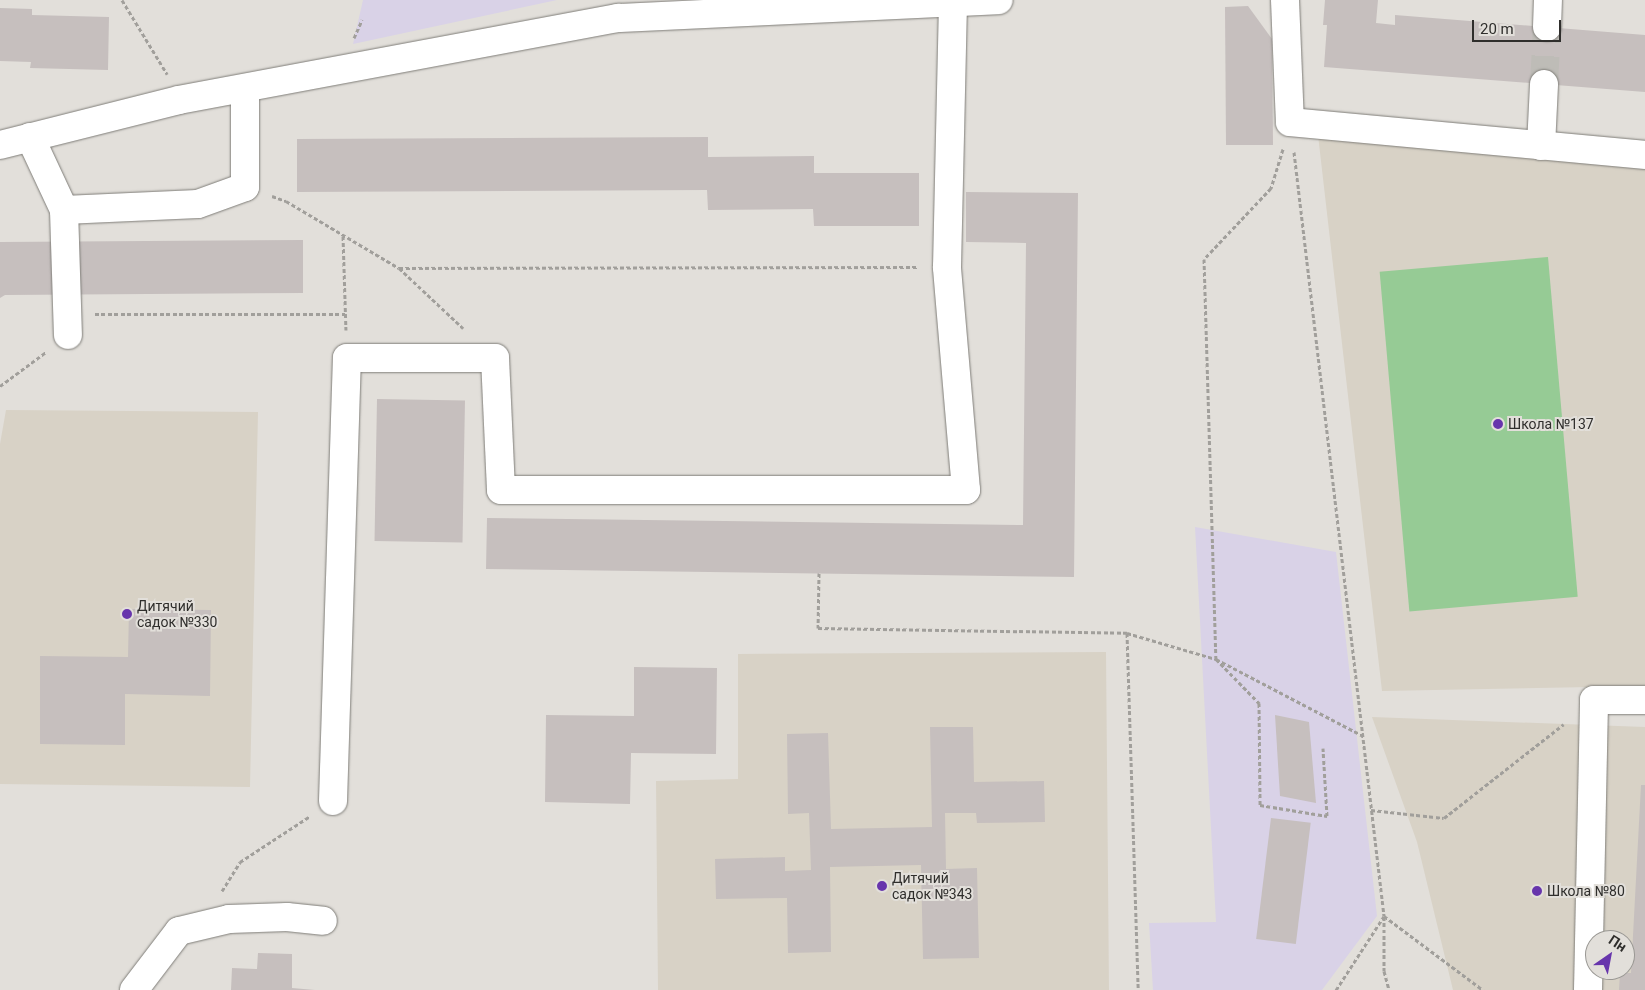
<!DOCTYPE html>
<html>
<head>
<meta charset="utf-8">
<style>
  body { margin:0 }
  #map { position:relative; width:1645px; height:990px; overflow:hidden; background:#e2dfda; font-family:Roboto,sans-serif }
  div>[style] { position:absolute }
  [style*='--x'] { left:calc(var(--x)*1px); top:calc(var(--y)*1px); width:calc(var(--w)*1px); rotate:calc(var(--a)*1deg) }
  .built>* { inset:0; background:#d8d2c6 }
  .industrial>* { inset:0; background:#d9d2e7 }
  .green>* { inset:0; background:#96cb95; transform-origin:0 0 }
  .building>* { inset:0; background:#c6bfbe; transform-origin:0 0 }
  .minor-tunnel>* { height:28px; margin-top:-14px; transform-origin:0; background:repeating-linear-gradient(90deg,#bebcb7 0 28px,transparent 0 42px) }
  .path>* { height:3px; margin-top:-1.5px; transform-origin:0; background:repeating-linear-gradient(90deg,#a19f9b 0 4px,transparent 0 6.5px) }
  .roads { filter:drop-shadow(0 0 1px #7f7d78) drop-shadow(0 0 1px #7f7d78) }
  .minor>* { height:28px; margin:-14px; padding:0 14px; transform-origin:14px; border-radius:14px; background:#fff }
  .dots>* { width:14px; height:14px; translate:-50% -50%; box-sizing:border-box; border:2px solid #e2dfda; border-radius:50% }
  span { translate:-50% -50%; white-space:nowrap; text-align:center; line-height:1.15; -webkit-text-stroke:4px #e2dfda; paint-order:stroke }
  .poi-label { font-size:14px; color:#2f2e2c }
  .left { translate:0 -50%; text-align:left }
  .north { position:absolute; left:1585px; top:930px; width:50px; height:50px; box-sizing:border-box; background:#e2dfda; border:1px solid #9a9894; border-radius:50%; rotate:33deg; font-size:14px; font-weight:700; line-height:20px; text-align:center; color:#2f2e2c }
  .north::after { content:''; display:block; margin:auto; width:18px; height:22px; background:#6735ac; clip-path:polygon(50% 0,100% 100%,50% 72%,0 100%) }
  .scale { position:absolute; left:1472px; top:20px; width:89px; height:22px; box-sizing:border-box; border:2px solid #2f2e2c; border-top:0; padding-left:6px; font-size:15px; line-height:18px; white-space:nowrap; color:#2f2e2c; -webkit-text-stroke:4px #e2dfda; paint-order:stroke }
</style>
</head>
<body>
<div id="map">
  <div class="built">
    <div style="clip-path:polygon(1318px 135px,1645px 162px,1645px 686px,1382px 691px)"></div>
    <div style="clip-path:polygon(6px 410px,258px 412px,250px 787px,0 784px,0 444px)"></div>
    <div style="clip-path:polygon(1106px 652px,1109px 990px,658px 990px,656px 781px,738px 779px,738px 654px)"></div>
    <div style="clip-path:polygon(evenodd,1372px 717px,1645px 727px,1645px 990px,1453px 990px,1417px 842px,1372px 717px,1595px 940px,1625px 940px,1625px 970px,1595px 970px,1595px 940px)"></div>
  </div>
  <div class="industrial">
    <div style="clip-path:polygon(363px 0,557px 0,353px 44px)"></div>
    <div style="clip-path:polygon(1195px 527px,1336px 552px,1377px 916px,1322px 990px,1153px 990px,1149px 923px,1216px 922px)"></div>
  </div>
  <div class="green">
    <div style="left:1548px;top:257px;width:341px;height:169px;rotate:85deg"></div>
  </div>
  <div class="building">
    <div style="clip-path:polygon(1325px 0,1378px 0,1376px 23px,1395px 25px,1395px 15px,1645px 35px,1645px 92px,1324px 67px,1327px 25px,1323px 25px)"></div>
    <div style="clip-path:polygon(1248px 6px,1272px 39px,1273px 145px,1226px 145px,1225px 7px)"></div>
    <div style="clip-path:polygon(0 8px,32px 9px,32px 15px,109px 17px,108px 70px,30px 68px,31px 62px,0 61px)"></div>
    <div style="clip-path:polygon(708px 137px,708px 157px,814px 156px,814px 173px,919px 173px,919px 226px,814px 226px,813px 209px,708px 210px,707px 190px,297px 192px,297px 139px)"></div>
    <div style="clip-path:polygon(966px 192px,1078px 193px,1074px 577px,486px 569px,487px 518px,1023px 525px,1026px 243px,966px 242px)"></div>
    <div style="clip-path:polygon(303px 240px,303px 293px,5px 295px,0 298px,0 242px)"></div>
    <div style="left:377px;top:399px;width:88px;height:142px;rotate:1deg"></div>
    <div style="clip-path:polygon(129px 609px,211px 610px,210px 696px,125px 694px,125px 745px,40px 744px,40px 656px,128px 657px)"></div>
    <div style="clip-path:polygon(634px 667px,717px 668px,716px 754px,631px 753px,630px 804px,545px 802px,546px 715px,634px 716px)"></div>
    <div style="clip-path:polygon(1275px 715px,1309px 722px,1316px 803px,1280px 796px)"></div>
    <div style="clip-path:polygon(930px 727px,973px 727px,974px 782px,1044px 781px,1045px 822px,977px 823px,976px 813px,945px 813px,946px 869px,977px 868px,979px 958px,923px 959px,921px 865px,830px 867px,831px 952px,788px 953px,787px 898px,716px 899px,715px 859px,785px 857px,785px 871px,811px 870px,809px 813px,788px 814px,787px 734px,828px 733px,831px 829px,932px 827px)"></div>
    <div style="clip-path:polygon(1641px 785px,1645px 785px,1645px 990px,1619px 990px,1620px 973px,1631px 973px)"></div>
    <div style="left:1271px;top:818px;width:40px;height:122px;rotate:7deg"></div>
    <div style="clip-path:polygon(258px 953px,292px 954px,292px 988px,315px 990px,231px 990px,232px 968px,257px 969px)"></div>
  </div>
  <div class="minor-tunnel">
    <div style="--x:1544;--y:84;--w:57;--a:-87"></div>
  </div>
  <div class="path">
    <div style="--x:122;--y:0;--w:87;--a:58.7"></div>
    <div style="--x:354;--y:38;--w:20;--a:-66"></div>
    <div style="--x:1283;--y:149;--w:41;--a:107.1"></div>
    <div style="--x:1271;--y:188;--w:98;--a:133.3"></div>
    <div style="--x:1204;--y:259;--w:400;--a:88.3"></div>
    <div style="--x:1216;--y:659;--w:62;--a:45.7"></div>
    <div style="--x:1259;--y:703;--w:102;--a:89.4"></div>
    <div style="--x:1260;--y:805;--w:68;--a:9.3"></div>
    <div style="--x:1327;--y:816;--w:68;--a:-93.4"></div>
    <div style="--x:1294;--y:152;--w:769;--a:83.28"></div>
    <div style="--x:1384;--y:916;--w:124;--a:36.8"></div>
    <div style="--x:272;--y:196;--w:15;--a:20"></div>
    <div style="--x:286;--y:201;--w:131;--a:30.7"></div>
    <div style="--x:399;--y:268;--w:520;--a:-0.11"></div>
    <div style="--x:343;--y:236;--w:94;--a:88.2"></div>
    <div style="--x:399;--y:268;--w:88;--a:43.2"></div>
    <div style="--x:95;--y:314;--w:250;--a:0"></div>
    <div style="--x:0;--y:386;--w:57;--a:-36.5"></div>
    <div style="--x:819;--y:573;--w:55;--a:91"></div>
    <div style="--x:818;--y:628;--w:309;--a:0.9"></div>
    <div style="--x:1127;--y:633;--w:93;--a:16.3"></div>
    <div style="--x:1216;--y:659;--w:166;--a:27.6"></div>
    <div style="--x:1127;--y:633;--w:357;--a:88.2"></div>
    <div style="--x:1371;--y:810;--w:73;--a:6.3"></div>
    <div style="--x:1444;--y:818;--w:152;--a:-38.1"></div>
    <div style="--x:222;--y:891;--w:34;--a:-58"></div>
    <div style="--x:240;--y:862;--w:84;--a:-33.3"></div>
    <div style="--x:1384;--y:916;--w:55;--a:90"></div>
    <div style="--x:1384;--y:971;--w:20;--a:75"></div>
    <div style="--x:1336;--y:990;--w:88;--a:-57"></div>
  </div>
  <div class="roads">
    <div class="minor">
      <div style="--x:1285;--y:0;--w:122;--a:87.7"></div>
      <div style="--x:1290;--y:122;--w:357;--a:5.3"></div>
      <div style="--x:1547;--y:27;--w:27;--a:-88"></div>
      <div style="--x:30;--y:137;--w:81;--a:65"></div>
      <div style="--x:64;--y:210;--w:134;--a:-2.6"></div>
      <div style="--x:198;--y:204;--w:50;--a:-19.9"></div>
      <div style="--x:245;--y:187;--w:98;--a:-90"></div>
      <div style="--x:0;--y:145;--w:185;--a:-14.1"></div>
      <div style="--x:179;--y:100;--w:447;--a:-10.6"></div>
      <div style="--x:618;--y:18;--w:381;--a:-2.7"></div>
      <div style="--x:1541;--y:146;--w:62;--a:-87.2"></div>
      <div style="--x:64;--y:210;--w:125;--a:88.2"></div>
      <div style="--x:333;--y:801;--w:443;--a:-88.2"></div>
      <div style="--x:347;--y:358;--w:148;--a:0"></div>
      <div style="--x:495;--y:358;--w:132;--a:87.4"></div>
      <div style="--x:501;--y:490;--w:465;--a:0"></div>
      <div style="--x:966;--y:490;--w:224;--a:-94.9"></div>
      <div style="--x:947;--y:267;--w:265;--a:-88.7"></div>
      <div style="--x:134;--y:990;--w:74;--a:-52.7"></div>
      <div style="--x:179;--y:931;--w:51;--a:-13.5"></div>
      <div style="--x:229;--y:919;--w:58;--a:-2"></div>
      <div style="--x:287;--y:917;--w:36;--a:6"></div>
      <div style="--x:1588;--y:990;--w:290;--a:-88.8"></div>
      <div style="--x:1594;--y:700;--w:51;--a:0"></div>
    </div>
  </div>
  <div class="dots">
    <div style="left:1498px;top:424px;background:#6735ac"></div>
    <div style="left:127px;top:614px;background:#6735ac"></div>
    <div style="left:882px;top:886px;background:#6735ac"></div>
    <div style="left:1537px;top:891px;background:#6735ac"></div>
  </div>
  <div class="poi-label">
    <span class="left" style="left:1508px;top:424px">Школа №137</span>
    <span class="left" style="left:137px;top:614px">Дитячий<br>садок №330</span>
    <span class="left" style="left:892px;top:886px">Дитячий<br>садок №343</span>
    <span class="left" style="left:1547px;top:891px">Школа №80</span>
  </div>
  <div class="north">Пн</div>
  <div class="scale">20 m</div>
</div>
</body>
</html>
